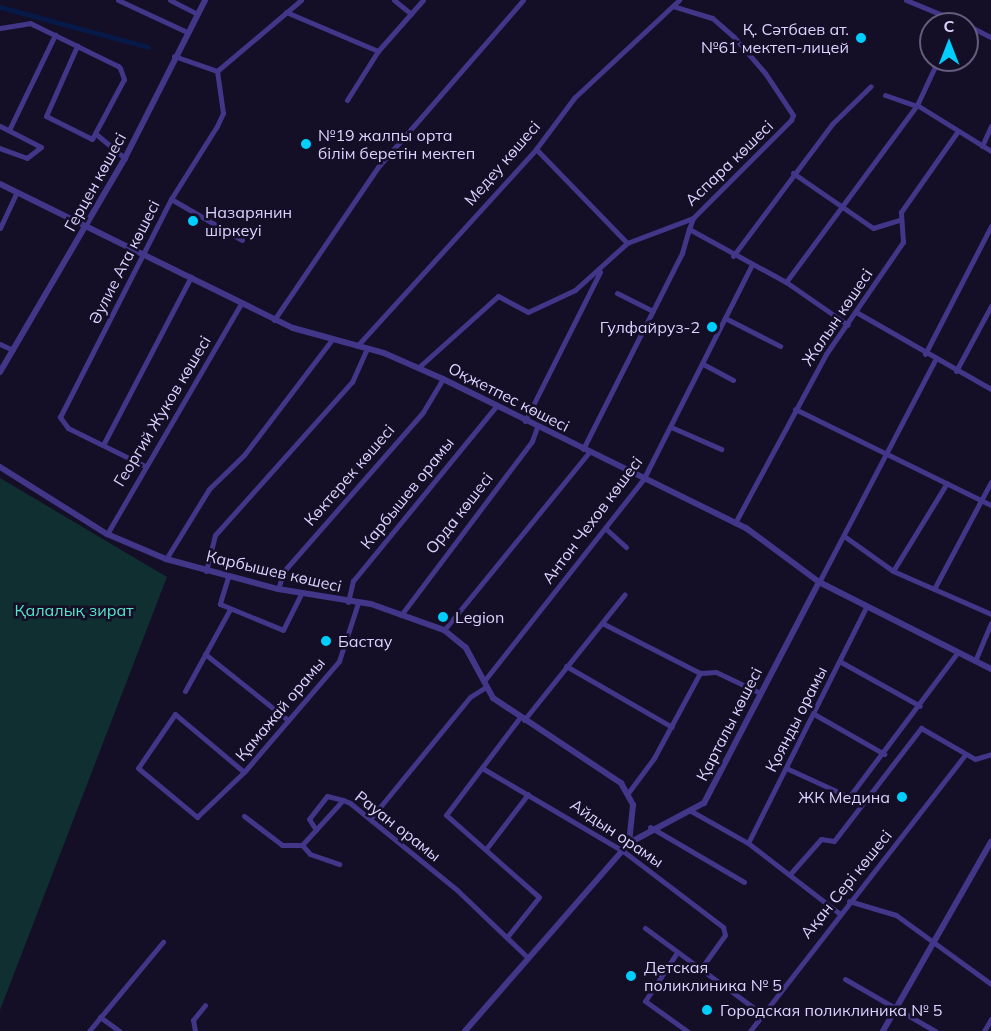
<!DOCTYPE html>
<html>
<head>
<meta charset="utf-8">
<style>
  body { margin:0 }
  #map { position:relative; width:991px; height:1031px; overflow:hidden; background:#140e26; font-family:Mulish,sans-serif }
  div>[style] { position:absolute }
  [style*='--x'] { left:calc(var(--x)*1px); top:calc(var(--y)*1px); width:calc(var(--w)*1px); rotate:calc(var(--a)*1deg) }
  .green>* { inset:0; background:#102f31 }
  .canal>* { height:5px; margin:-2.5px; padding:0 2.5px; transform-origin:2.5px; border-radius:2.5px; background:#071946 }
  .minor>* { height:5px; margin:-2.5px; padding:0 2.5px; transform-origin:2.5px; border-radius:2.5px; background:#413688 }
  .tertiary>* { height:6px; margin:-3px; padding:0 3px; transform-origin:3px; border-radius:3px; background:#413688 }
  .dots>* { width:16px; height:16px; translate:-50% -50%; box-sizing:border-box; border:3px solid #140e26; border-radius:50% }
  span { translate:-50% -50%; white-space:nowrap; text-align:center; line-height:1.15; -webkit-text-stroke:5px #140e26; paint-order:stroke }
  .poi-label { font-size:16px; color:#dcd3ff }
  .right { translate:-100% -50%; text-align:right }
  .left { translate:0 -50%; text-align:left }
  .street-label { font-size:16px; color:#dcd3ff }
  .park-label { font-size:16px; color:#58e6cf }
  .north { position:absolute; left:919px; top:12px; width:60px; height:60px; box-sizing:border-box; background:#140e26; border:2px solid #645d7d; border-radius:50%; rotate:0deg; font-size:16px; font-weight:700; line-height:24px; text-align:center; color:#dcd3ff }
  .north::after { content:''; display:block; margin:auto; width:21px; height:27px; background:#00cffe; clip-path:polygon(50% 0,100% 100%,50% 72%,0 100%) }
</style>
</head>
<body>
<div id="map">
  <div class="green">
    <div style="clip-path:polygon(0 478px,167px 577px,0 1010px)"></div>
  </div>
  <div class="canal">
    <div style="--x:0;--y:7;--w:153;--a:15.1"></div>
  </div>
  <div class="minor">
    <div style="--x:118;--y:0;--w:76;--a:24.9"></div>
    <div style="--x:170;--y:0;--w:30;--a:27"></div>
    <div style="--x:394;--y:0;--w:22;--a:39"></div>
    <div style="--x:906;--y:0;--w:63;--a:22.5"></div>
    <div style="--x:286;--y:12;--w:100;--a:23"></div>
    <div style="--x:967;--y:25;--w:27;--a:27"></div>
    <div style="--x:0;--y:28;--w:30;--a:-9"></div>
    <div style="--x:30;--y:23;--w:4;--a:27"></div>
    <div style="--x:34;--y:25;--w:48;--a:26"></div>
    <div style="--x:77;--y:46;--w:46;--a:26"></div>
    <div style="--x:118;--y:66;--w:3;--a:45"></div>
    <div style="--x:120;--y:68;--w:12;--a:70"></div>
    <div style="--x:124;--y:79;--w:68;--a:118.1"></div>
    <div style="--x:92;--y:139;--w:51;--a:-153.4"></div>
    <div style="--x:46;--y:116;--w:77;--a:-66.1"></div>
    <div style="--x:174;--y:56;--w:46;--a:19.2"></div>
    <div style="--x:885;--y:95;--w:31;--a:19"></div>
    <div style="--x:347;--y:100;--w:58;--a:-57.7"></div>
    <div style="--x:378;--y:51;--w:68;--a:-48.6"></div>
    <div style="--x:917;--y:105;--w:87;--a:31.9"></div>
    <div style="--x:0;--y:126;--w:46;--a:27.1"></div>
    <div style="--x:41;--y:147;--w:18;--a:142"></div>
    <div style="--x:27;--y:158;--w:29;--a:-160"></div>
    <div style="--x:9;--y:130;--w:106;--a:-64.2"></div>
    <div style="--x:96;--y:134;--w:38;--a:40"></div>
    <div style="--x:982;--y:146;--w:22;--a:-66"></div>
    <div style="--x:536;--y:149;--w:131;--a:45.9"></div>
    <div style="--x:793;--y:173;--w:97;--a:34.5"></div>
    <div style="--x:873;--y:228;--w:28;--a:-17"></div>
    <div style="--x:171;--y:199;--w:82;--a:30"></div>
    <div style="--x:693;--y:218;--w:12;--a:110"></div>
    <div style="--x:689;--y:229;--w:111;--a:28.7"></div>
    <div style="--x:786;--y:282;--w:75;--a:34.7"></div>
    <div style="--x:0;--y:228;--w:40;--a:-65"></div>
    <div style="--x:733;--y:256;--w:165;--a:-53.1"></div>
    <div style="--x:832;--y:124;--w:54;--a:-44.3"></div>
    <div style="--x:786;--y:282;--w:220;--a:-53.5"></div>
    <div style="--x:917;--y:105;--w:50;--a:-65"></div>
    <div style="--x:617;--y:293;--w:40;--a:26.6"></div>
    <div style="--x:856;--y:312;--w:155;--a:29.7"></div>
    <div style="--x:725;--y:318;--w:62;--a:27"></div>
    <div style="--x:274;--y:320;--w:185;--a:-55.8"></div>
    <div style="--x:378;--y:167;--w:221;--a:-49"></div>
    <div style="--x:0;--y:344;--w:14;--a:25"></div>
    <div style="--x:357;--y:346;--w:266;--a:-47.7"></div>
    <div style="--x:536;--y:149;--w:64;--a:-53.3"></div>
    <div style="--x:574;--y:98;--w:144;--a:-43"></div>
    <div style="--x:925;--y:354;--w:144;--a:-62.7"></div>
    <div style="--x:703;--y:364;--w:34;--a:28"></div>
    <div style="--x:419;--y:367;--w:106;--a:-41.9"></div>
    <div style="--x:498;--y:296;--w:34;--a:28"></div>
    <div style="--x:528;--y:312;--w:52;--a:-25.1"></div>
    <div style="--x:575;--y:290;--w:70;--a:-42.1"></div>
    <div style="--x:627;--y:243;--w:71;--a:-20.7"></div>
    <div style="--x:693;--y:218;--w:139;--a:-45"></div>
    <div style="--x:791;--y:120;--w:5;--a:-68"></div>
    <div style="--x:793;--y:115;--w:50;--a:-123.7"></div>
    <div style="--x:765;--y:73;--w:48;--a:-130.7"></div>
    <div style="--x:734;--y:37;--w:29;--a:-139"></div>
    <div style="--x:712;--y:18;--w:39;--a:-163"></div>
    <div style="--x:956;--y:371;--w:74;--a:-61.7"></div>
    <div style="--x:795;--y:409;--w:218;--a:26.1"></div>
    <div style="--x:525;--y:421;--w:167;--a:-63.3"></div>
    <div style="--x:671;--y:427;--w:55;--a:23.7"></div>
    <div style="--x:103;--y:445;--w:190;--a:-62.4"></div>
    <div style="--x:583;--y:449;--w:220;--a:-63.2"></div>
    <div style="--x:682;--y:253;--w:25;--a:-74"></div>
    <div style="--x:145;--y:466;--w:86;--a:-153.7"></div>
    <div style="--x:68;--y:428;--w:14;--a:-126"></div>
    <div style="--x:60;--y:417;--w:245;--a:-63"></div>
    <div style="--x:171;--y:199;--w:86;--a:-57.8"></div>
    <div style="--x:217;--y:126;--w:14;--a:-65"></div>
    <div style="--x:223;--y:113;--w:42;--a:-98.1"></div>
    <div style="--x:217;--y:71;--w:110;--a:-40.2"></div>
    <div style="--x:735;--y:523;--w:192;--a:-61.7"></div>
    <div style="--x:826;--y:354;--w:136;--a:-55.5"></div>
    <div style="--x:903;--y:242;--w:30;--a:-94"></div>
    <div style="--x:901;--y:212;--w:99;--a:-54.9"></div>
    <div style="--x:606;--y:529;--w:27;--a:42"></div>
    <div style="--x:107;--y:534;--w:266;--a:-59.8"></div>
    <div style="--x:844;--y:536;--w:60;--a:35.5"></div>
    <div style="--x:893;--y:571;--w:107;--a:23.7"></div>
    <div style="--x:166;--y:559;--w:82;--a:-58.4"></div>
    <div style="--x:209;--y:489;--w:49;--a:-44.2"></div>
    <div style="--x:244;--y:455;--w:143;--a:-52.7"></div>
    <div style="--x:206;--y:571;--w:37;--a:-76"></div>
    <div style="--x:215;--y:535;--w:205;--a:-48.2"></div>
    <div style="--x:352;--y:382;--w:37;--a:-66"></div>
    <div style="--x:893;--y:571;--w:103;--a:-58.5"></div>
    <div style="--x:228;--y:577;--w:28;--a:107"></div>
    <div style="--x:220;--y:604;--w:68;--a:22.4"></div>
    <div style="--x:283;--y:630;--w:40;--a:-63.4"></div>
    <div style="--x:819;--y:582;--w:250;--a:-62.4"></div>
    <div style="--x:278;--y:589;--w:19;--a:-72"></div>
    <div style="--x:284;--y:571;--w:211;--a:-48.8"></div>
    <div style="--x:423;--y:412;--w:39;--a:-59"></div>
    <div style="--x:934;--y:589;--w:121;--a:-62"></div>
    <div style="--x:348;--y:602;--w:22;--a:-77"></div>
    <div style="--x:353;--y:581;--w:226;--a:-50.7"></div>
    <div style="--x:401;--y:615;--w:218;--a:-53"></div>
    <div style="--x:532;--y:441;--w:15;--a:-70"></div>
    <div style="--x:602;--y:623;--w:110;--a:27"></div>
    <div style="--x:700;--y:673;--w:16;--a:-4"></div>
    <div style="--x:716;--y:672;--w:49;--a:25.5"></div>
    <div style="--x:444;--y:630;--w:230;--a:-50.8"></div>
    <div style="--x:205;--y:654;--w:106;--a:38.5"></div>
    <div style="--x:975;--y:661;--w:41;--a:-67.2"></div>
    <div style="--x:841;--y:662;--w:90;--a:29.1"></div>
    <div style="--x:566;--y:666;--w:122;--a:29.9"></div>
    <div style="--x:484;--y:681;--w:256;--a:-51.7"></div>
    <div style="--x:643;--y:480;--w:240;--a:-63.2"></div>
    <div style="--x:185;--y:691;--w:94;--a:-61.2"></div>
    <div style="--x:814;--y:714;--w:81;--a:29.7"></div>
    <div style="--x:524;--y:720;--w:161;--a:-51.3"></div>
    <div style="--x:482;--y:768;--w:164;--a:30.5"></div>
    <div style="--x:623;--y:851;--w:126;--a:37.2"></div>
    <div style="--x:723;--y:927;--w:8;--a:76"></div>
    <div style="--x:725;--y:935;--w:44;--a:125.8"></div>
    <div style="--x:786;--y:768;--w:69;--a:24.7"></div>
    <div style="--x:849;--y:797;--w:180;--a:-53.1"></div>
    <div style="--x:244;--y:772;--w:90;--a:-140"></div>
    <div style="--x:175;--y:714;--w:65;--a:124.4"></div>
    <div style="--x:138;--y:768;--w:77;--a:39.7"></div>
    <div style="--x:197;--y:817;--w:65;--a:-43.8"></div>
    <div style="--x:244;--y:772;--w:146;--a:-49.4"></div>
    <div style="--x:339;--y:661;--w:61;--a:-71.9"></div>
    <div style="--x:628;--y:793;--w:44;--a:-53.4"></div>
    <div style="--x:654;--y:758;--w:97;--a:-61.6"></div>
    <div style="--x:691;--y:811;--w:65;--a:29.3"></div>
    <div style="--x:748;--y:843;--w:115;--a:37.6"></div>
    <div style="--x:244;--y:816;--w:48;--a:37.3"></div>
    <div style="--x:282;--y:845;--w:20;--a:0"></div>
    <div style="--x:302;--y:845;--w:61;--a:-47.7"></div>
    <div style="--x:343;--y:800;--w:8;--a:23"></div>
    <div style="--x:350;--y:803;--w:138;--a:39.1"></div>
    <div style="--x:457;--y:890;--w:97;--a:43.7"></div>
    <div style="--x:371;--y:818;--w:156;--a:-50.7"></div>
    <div style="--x:470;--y:697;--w:19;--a:-32"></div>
    <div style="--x:650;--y:827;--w:109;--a:30.3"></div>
    <div style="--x:316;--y:830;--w:13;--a:-122"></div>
    <div style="--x:309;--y:819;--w:29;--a:-52"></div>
    <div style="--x:327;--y:796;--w:16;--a:14"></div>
    <div style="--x:748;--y:843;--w:264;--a:-63.4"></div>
    <div style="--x:302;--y:845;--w:12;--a:48"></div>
    <div style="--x:310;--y:854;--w:31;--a:19"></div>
    <div style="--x:486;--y:849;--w:69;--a:-52.6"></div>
    <div style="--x:791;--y:873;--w:45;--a:-48.6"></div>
    <div style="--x:821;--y:839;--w:13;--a:9"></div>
    <div style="--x:834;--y:841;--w:143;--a:-52.4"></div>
    <div style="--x:921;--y:728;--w:62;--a:29.9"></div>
    <div style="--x:975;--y:759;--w:17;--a:-17"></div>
    <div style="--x:849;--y:901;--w:49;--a:16.6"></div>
    <div style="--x:896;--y:915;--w:117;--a:36"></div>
    <div style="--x:645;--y:928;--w:145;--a:36.3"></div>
    <div style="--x:507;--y:937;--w:51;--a:-51.3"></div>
    <div style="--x:539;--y:897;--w:124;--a:-138.6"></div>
    <div style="--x:446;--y:815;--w:123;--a:-52.9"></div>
    <div style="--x:676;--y:954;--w:56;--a:123.4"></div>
    <div style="--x:645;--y:1001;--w:52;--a:35.5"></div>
    <div style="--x:845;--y:979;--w:104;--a:30"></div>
    <div style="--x:100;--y:1017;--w:24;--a:36"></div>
    <div style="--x:89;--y:1031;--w:116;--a:-50.3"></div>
    <div style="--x:195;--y:1031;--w:11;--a:-100"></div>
    <div style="--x:193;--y:1020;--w:19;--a:-51"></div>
    <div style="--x:750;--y:1031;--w:350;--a:-52.1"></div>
    <div style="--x:984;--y:1031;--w:14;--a:-60"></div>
  </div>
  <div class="tertiary">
    <div style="--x:0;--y:184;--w:326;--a:26.2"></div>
    <div style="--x:293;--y:328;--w:94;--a:15.4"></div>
    <div style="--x:384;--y:353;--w:64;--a:23.8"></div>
    <div style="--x:443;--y:379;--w:338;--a:26.2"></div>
    <div style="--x:746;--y:528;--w:91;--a:36.5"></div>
    <div style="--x:819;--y:582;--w:193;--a:26.8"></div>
    <div style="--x:0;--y:372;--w:248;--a:-59.7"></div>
    <div style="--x:125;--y:158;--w:177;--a:-63.1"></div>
    <div style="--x:0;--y:467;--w:126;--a:32.1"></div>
    <div style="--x:107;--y:534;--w:64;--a:23"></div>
    <div style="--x:166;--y:559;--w:116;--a:15"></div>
    <div style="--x:278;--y:589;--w:94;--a:9.2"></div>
    <div style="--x:371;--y:604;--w:77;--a:19.6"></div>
    <div style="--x:444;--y:630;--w:28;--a:39"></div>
    <div style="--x:466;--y:648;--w:57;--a:61.6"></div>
    <div style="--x:493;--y:698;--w:154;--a:33.6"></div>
    <div style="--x:621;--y:783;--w:25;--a:61"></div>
    <div style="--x:633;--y:805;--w:38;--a:96"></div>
    <div style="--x:465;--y:1031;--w:249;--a:-48.9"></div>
    <div style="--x:629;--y:843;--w:85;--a:-28.1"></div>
    <div style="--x:704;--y:803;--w:249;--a:-62.5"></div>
    <div style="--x:883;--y:1031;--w:218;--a:-60.3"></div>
  </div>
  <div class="dots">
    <div style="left:861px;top:38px;background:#00cffe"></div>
    <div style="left:306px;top:144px;background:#00cffe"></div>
    <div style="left:193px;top:221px;background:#00cffe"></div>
    <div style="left:712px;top:327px;background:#00cffe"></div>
    <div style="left:443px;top:617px;background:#00cffe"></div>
    <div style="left:326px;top:641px;background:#00cffe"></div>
    <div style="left:902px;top:797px;background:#00cffe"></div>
    <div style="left:631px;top:976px;background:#00cffe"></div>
    <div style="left:707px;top:1010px;background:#00cffe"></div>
  </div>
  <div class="poi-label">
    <span class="right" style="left:849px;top:38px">Қ. Сәтбаев ат.<br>№61 мектеп-лицей</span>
    <span class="left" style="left:318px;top:144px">№19 жалпы орта<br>білім беретін мектеп</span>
    <span class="left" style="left:205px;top:221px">Назарянин<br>шіркеуі</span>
    <span class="right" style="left:700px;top:327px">Гулфайруз-2</span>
    <span class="left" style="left:455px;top:617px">Legion</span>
    <span class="left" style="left:338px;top:641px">Бастау</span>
    <span class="right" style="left:890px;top:797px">ЖК Медина</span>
    <span class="left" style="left:644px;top:976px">Детская<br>поликлиника № 5</span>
    <span class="left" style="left:720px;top:1010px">Городская поликлиника № 5</span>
  </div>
  <div class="street-label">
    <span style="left:502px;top:163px;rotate:-49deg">Медеу көшесі</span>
    <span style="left:729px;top:163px;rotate:-44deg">Аспара көшесі</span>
    <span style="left:95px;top:182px;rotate:-61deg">Герцен көшесі</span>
    <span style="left:124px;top:262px;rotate:-63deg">Әулие Ата көшесі</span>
    <span style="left:837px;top:317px;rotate:-56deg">Жалын көшесі</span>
    <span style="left:509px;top:397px;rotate:27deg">Оқжетпес көшесі</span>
    <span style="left:162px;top:411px;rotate:-59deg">Георгий Жуков көшесі</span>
    <span style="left:349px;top:475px;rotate:-49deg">Көктерек көшесі</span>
    <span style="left:407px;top:493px;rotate:-51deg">Карбышев орамы</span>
    <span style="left:459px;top:513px;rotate:-52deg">Орда көшесі</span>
    <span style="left:592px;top:520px;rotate:-53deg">Антон Чехов көшесі</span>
    <span style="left:274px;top:571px;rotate:13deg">Карбышев көшесі</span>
    <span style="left:280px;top:709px;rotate:-50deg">Қамажай орамы</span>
    <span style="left:796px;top:719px;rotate:-63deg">Қоянды орамы</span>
    <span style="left:729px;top:724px;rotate:-63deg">Қарталы көшесі</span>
    <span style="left:398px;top:826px;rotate:38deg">Рауан орамы</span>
    <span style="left:617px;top:833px;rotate:34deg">Айдын орамы</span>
    <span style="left:846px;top:884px;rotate:-51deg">Ақан Сері көшесі</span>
  </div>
  <div class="park-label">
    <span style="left:74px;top:610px">Қалалық зират</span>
  </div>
  <div class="north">С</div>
</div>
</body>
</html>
